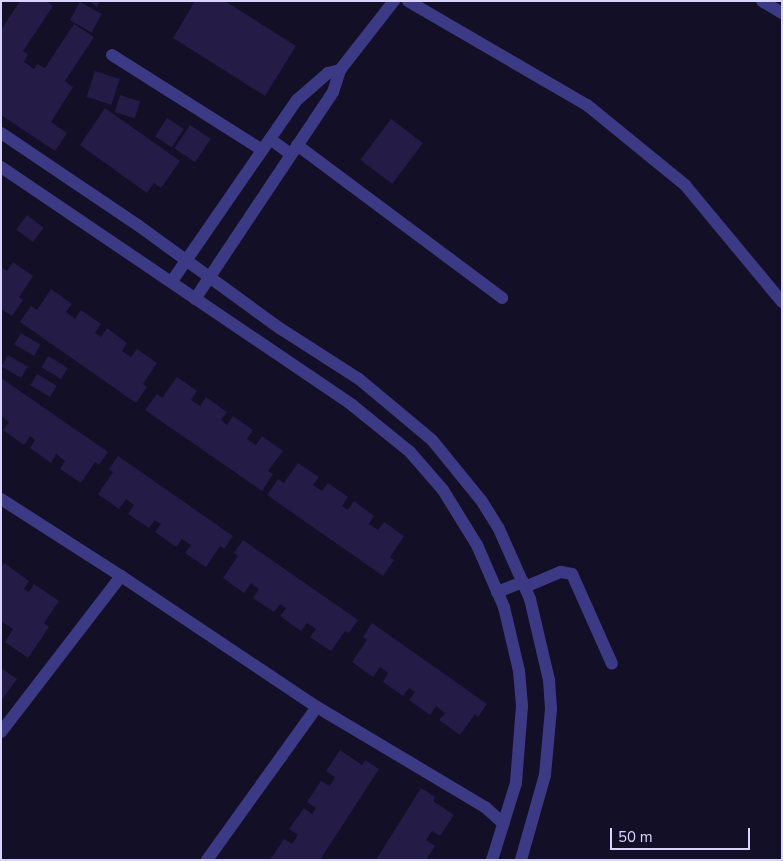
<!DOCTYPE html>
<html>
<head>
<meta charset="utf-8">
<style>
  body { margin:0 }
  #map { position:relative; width:783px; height:861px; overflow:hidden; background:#130f26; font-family:"Nunito Sans",sans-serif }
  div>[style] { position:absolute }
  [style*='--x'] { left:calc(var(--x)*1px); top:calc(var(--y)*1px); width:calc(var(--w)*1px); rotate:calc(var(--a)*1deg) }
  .building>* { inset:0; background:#241b47; transform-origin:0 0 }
  .minor>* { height:12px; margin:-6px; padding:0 6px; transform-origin:6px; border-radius:6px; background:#3d3a85 }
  span { translate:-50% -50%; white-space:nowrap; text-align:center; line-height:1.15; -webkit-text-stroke:5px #130f26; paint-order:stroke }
  .frame { position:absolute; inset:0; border:2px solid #d9d4ff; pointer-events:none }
  .scale { position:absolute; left:610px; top:828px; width:140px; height:22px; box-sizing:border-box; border:2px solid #d9d4ff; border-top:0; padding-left:6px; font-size:15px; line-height:18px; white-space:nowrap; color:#d9d4ff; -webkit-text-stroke:4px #130f26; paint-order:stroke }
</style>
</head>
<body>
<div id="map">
  <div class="building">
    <div style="clip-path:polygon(20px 1px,46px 1px,53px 6px,23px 51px,28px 54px,24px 62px,34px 69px,37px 64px,45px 68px,74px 24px,94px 37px,65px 81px,73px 87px,51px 122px,67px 133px,55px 151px,1px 115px,1px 30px)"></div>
    <div style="clip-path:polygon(89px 1px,100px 1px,97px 7px)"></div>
    <div style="clip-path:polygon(195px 1px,225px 1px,296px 46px,265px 96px,173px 38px)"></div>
    <div style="left:80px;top:2px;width:25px;height:21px;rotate:29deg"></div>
    <div style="left:95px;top:71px;width:26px;height:27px;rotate:18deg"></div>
    <div style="left:120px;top:95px;width:21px;height:18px;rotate:17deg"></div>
    <div style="clip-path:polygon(105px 108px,180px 161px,161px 188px,154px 183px,147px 193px,80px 145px)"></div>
    <div style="left:167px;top:118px;width:20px;height:22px;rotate:33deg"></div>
    <div style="left:391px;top:119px;width:40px;height:51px;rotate:37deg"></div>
    <div style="left:190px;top:125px;width:25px;height:28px;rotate:34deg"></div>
    <div style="left:27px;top:215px;width:21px;height:18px;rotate:37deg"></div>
    <div style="clip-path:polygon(13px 262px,33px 276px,19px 297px,23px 300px,12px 316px,1px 309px,1px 267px,7px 271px)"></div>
    <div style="clip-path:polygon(51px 289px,72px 304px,66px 312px,75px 319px,81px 310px,101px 324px,95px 333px,101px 337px,107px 328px,127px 343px,122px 351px,131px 357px,137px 349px,157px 363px,143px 384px,147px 387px,136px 403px,20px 322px,31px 306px,37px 310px)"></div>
    <div style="left:21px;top:333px;width:23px;height:13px;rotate:31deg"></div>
    <div style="left:8px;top:355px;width:23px;height:13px;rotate:31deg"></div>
    <div style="left:48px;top:356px;width:23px;height:13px;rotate:31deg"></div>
    <div style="left:37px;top:374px;width:23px;height:13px;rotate:31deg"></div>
    <div style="clip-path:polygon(177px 377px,197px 391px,191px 400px,200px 406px,206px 397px,227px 412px,221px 420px,227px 425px,233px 416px,253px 430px,247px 439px,256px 445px,262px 436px,283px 451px,268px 471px,273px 474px,262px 491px,145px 410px,157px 394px,162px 398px)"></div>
    <div style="clip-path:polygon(1px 378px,108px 452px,99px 465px,95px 462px,81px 483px,60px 469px,65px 461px,56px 454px,51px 463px,30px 448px,35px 440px,30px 436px,24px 445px,3px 430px,9px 422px,1px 416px)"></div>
    <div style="clip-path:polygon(118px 456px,233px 536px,224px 549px,220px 546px,206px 567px,185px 553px,191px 545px,182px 539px,176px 547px,155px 532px,161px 524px,155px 520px,149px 528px,128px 514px,134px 505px,126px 499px,119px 509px,98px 494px,113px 472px,109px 469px)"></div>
    <div style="clip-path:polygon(298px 463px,319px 477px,313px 485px,322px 491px,328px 483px,348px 497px,342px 506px,348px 510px,354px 501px,374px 516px,369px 524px,378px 530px,384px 522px,404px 536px,390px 557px,394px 560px,383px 576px,267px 495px,278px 479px,284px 483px)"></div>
    <div style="clip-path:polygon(243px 540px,358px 620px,349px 633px,345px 631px,331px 651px,310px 637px,316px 629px,307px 623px,301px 631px,280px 616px,286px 608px,280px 604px,274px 612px,253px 598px,259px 589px,251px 583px,244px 593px,223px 578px,238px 556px,234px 553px)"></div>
    <div style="clip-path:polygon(4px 563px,29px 581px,24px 589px,29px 592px,34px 584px,59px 601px,44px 623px,49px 627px,28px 658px,5px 642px,13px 629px,1px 621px,1px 568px)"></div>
    <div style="clip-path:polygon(372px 623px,487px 704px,478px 717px,475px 714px,460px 735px,439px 720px,445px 713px,436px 706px,430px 715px,409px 700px,415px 692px,409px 688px,403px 696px,383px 682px,388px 673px,380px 667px,373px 677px,352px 662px,367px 640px,363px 637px)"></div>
    <div style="clip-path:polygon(1px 668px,17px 679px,1px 701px)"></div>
    <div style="clip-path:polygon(340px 750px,362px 765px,365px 760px,379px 769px,320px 860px,270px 860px,284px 839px,292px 844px,298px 835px,289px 829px,304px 808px,312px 814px,316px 808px,307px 802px,321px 781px,330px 786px,335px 777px,326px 771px)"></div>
    <div style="clip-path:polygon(421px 788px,435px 797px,433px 801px,454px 815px,440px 836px,432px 831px,426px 840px,435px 846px,426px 860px,376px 860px)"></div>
  </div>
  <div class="minor">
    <div style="--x:408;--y:1;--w:207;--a:30.2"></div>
    <div style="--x:587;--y:105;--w:127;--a:39.2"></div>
    <div style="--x:685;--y:185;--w:152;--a:50.3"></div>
    <div style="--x:762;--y:1;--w:23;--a:31"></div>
    <div style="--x:112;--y:55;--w:178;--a:32.3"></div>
    <div style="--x:1;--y:133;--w:166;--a:34"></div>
    <div style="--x:139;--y:226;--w:175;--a:36"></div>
    <div style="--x:281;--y:329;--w:93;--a:32.7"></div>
    <div style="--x:359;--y:379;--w:95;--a:39.9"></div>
    <div style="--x:432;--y:440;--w:77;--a:50.8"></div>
    <div style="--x:481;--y:500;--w:34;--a:58"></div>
    <div style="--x:499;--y:529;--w:77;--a:66.1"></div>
    <div style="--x:530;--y:599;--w:83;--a:76.8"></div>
    <div style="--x:549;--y:680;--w:29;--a:86"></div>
    <div style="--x:551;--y:709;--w:66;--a:95.2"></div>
    <div style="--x:545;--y:775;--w:88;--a:105.8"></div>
    <div style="--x:270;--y:139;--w:26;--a:36"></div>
    <div style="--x:297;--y:145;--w:256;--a:36.7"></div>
    <div style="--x:1;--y:167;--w:424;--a:34.1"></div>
    <div style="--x:352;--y:405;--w:75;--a:39"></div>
    <div style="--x:410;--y:452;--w:50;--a:49"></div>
    <div style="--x:443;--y:490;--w:65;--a:58.3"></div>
    <div style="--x:477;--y:545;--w:68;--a:66.5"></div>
    <div style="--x:504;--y:607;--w:66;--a:76.8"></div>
    <div style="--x:519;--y:671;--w:35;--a:85"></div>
    <div style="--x:522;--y:706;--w:77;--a:94.5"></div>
    <div style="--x:516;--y:783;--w:81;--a:107.3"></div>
    <div style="--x:172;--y:281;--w:220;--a:-55.4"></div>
    <div style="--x:297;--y:100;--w:41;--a:-41.1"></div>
    <div style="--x:328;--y:73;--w:12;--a:-14"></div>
    <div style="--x:195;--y:299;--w:249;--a:-56.3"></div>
    <div style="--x:333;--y:92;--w:23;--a:-72"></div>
    <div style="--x:340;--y:70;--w:88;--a:-52"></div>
    <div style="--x:1;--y:499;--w:143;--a:32.7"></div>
    <div style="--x:121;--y:576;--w:236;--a:33.8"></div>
    <div style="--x:317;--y:707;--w:196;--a:30.8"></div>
    <div style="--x:485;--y:807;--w:25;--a:42"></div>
    <div style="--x:525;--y:587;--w:39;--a:-23"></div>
    <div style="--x:561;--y:572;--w:11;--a:10"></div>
    <div style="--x:572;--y:574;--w:98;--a:66"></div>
    <div style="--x:497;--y:592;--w:28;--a:-21"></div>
    <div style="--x:1;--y:732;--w:197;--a:-52.4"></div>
    <div style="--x:207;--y:860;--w:188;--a:-54.3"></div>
  </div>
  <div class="frame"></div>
  <div class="scale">50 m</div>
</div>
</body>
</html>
